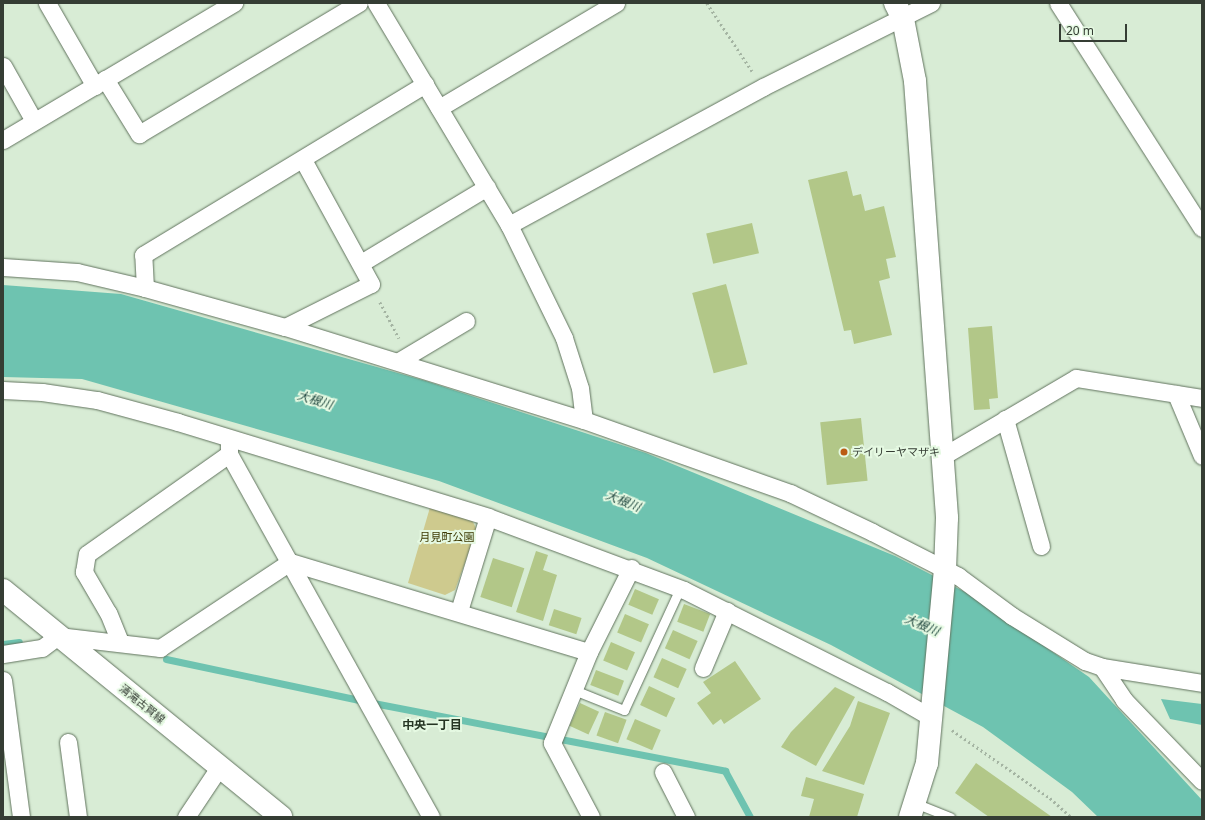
<!DOCTYPE html>
<html>
<head>
<meta charset="utf-8">
<style>
  body { margin:0 }
  #map { position:relative; width:1205px; height:820px; overflow:hidden; background:#d8ecd5; font-family:"Noto Sans","Noto Sans JP",sans-serif }
  div>[style] { position:absolute }
  [style*='--x'] { left:calc(var(--x)*1px); top:calc(var(--y)*1px); width:calc(var(--w)*1px); rotate:calc(var(--a)*1deg) }
  .green>* { inset:0; background:#ceca8e }
  .water>* { inset:0; background:#6ec3b0 }
  .stream>* { height:7px; margin:-3.5px; padding:0 3.5px; transform-origin:3.5px; border-radius:3.5px; background:#6ec3b0 }
  .building>* { inset:0; background:#b2c788; transform-origin:0 0 }
  .path>* { height:2.5px; margin-top:-1.25px; transform-origin:0; background:repeating-linear-gradient(90deg,#a4b4a2 0 2px,transparent 0 5px) }
  .roads { filter:drop-shadow(0 0 1px #61735e) drop-shadow(0 0 1px #61735e) }
  .service>* { height:9px; margin:-4.5px; padding:0 4.5px; transform-origin:4.5px; border-radius:4.5px; background:#fff }
  .minor>* { height:17px; margin:-8.5px; padding:0 8.5px; transform-origin:8.5px; border-radius:8.5px; background:#fff }
  .tertiary>* { height:22px; margin:-11px; padding:0 11px; transform-origin:11px; border-radius:11px; background:#fff }
  .secondary>* { height:22px; margin:-11px; padding:0 11px; transform-origin:11px; border-radius:11px; background:#fff }
  .dots>* { width:11px; height:11px; translate:-50% -50%; box-sizing:border-box; border:2px solid #e5f9e2; border-radius:50% }
  span { translate:-50% -50%; white-space:nowrap; text-align:center; line-height:1.15; -webkit-text-stroke:4px #e5f9e2; paint-order:stroke }
  .poi-label { font-size:11px; color:#353d34 }
  .left { translate:0 -50%; text-align:left }
  .park-label { font-size:11px; color:#3d3902 }
  .street-label { font-size:11px; color:#353d34 }
  .water-label { font-size:12px; color:#1e453d; font-style:italic }
  .neighbourhood-label { font-size:12px; color:#253523; font-weight:700 }
  .frame { position:absolute; inset:0; border:4px solid #353d34; pointer-events:none }
  .scale { position:absolute; left:1059px; top:24px; width:68px; height:18px; box-sizing:border-box; border:2px solid #353d34; border-top:0; padding-left:5px; font-size:12px; line-height:14px; white-space:nowrap; color:#353d34; -webkit-text-stroke:3px #e5f9e2; paint-order:stroke }
</style>
</head>
<body>
<div id="map">
  <div class="green">
    <div style="clip-path:polygon(431px 504px,471px 518px,477px 530px,455px 590px,445px 595px,408px 583px)"></div>
  </div>
  <div class="water">
    <div style="clip-path:polygon(3px 285px,121px 294px,426px 381px,646px 453px,895px 556px,967px 593px,1089px 677px,1202px 800px,1202px 817px,1098px 817px,1072px 792px,983px 727px,831px 645px,647px 558px,439px 481px,82px 379px,3px 377px)"></div>
    <div style="clip-path:polygon(1161px 699px,1202px 704px,1202px 725px,1170px 719px)"></div>
  </div>
  <div class="stream">
    <div style="--x:3;--y:644;--w:16;--a:-7"></div>
    <div style="--x:166;--y:659;--w:201;--a:12"></div>
    <div style="--x:363;--y:701;--w:369;--a:10.9"></div>
    <div style="--x:725;--y:771;--w:52;--a:61.5"></div>
  </div>
  <div class="building">
    <div style="clip-path:polygon(847px 171px,853px 196px,861px 194px,865px 211px,884px 206px,896px 257px,886px 259px,890px 278px,879px 281px,892px 335px,854px 344px,851px 330px,844px 331px,808px 180px)"></div>
    <div style="left:752px;top:223px;width:31px;height:47px;rotate:77deg"></div>
    <div style="left:726px;top:284px;width:83px;height:35px;rotate:75deg"></div>
    <div style="clip-path:polygon(992px 326px,998px 398px,989px 399px,990px 409px,974px 410px,968px 328px)"></div>
    <div style="left:861px;top:418px;width:63px;height:41px;rotate:84deg"></div>
    <div style="clip-path:polygon(536px 551px,548px 555px,543px 570px,557px 575px,543px 621px,516px 612px)"></div>
    <div style="left:493px;top:558px;width:33px;height:41px;rotate:18deg"></div>
    <div style="left:635px;top:589px;width:26px;height:17px;rotate:23deg"></div>
    <div style="left:684px;top:604px;width:28px;height:19px;rotate:21deg"></div>
    <div style="left:554px;top:609px;width:29px;height:17px;rotate:18deg"></div>
    <div style="left:625px;top:614px;width:26px;height:20px;rotate:23deg"></div>
    <div style="left:673px;top:630px;width:27px;height:20px;rotate:24deg"></div>
    <div style="left:611px;top:642px;width:26px;height:20px;rotate:23deg"></div>
    <div style="left:662px;top:658px;width:27px;height:21px;rotate:24deg"></div>
    <div style="clip-path:polygon(735px 661px,761px 699px,724px 724px,721px 719px,713px 725px,697px 703px,711px 693px,703px 682px)"></div>
    <div style="left:596px;top:670px;width:30px;height:16px;rotate:21deg"></div>
    <div style="left:649px;top:686px;width:29px;height:21px;rotate:25deg"></div>
    <div style="clip-path:polygon(835px 687px,855px 697px,816px 766px,781px 747px,791px 732px)"></div>
    <div style="clip-path:polygon(858px 701px,890px 713px,864px 785px,822px 771px,850px 726px)"></div>
    <div style="left:580px;top:703px;width:21px;height:25px;rotate:25deg"></div>
    <div style="left:605px;top:712px;width:23px;height:25px;rotate:20deg"></div>
    <div style="left:635px;top:719px;width:28px;height:22px;rotate:23deg"></div>
    <div style="clip-path:polygon(976px 763px,1052px 817px,989px 817px,955px 793px)"></div>
    <div style="clip-path:polygon(806px 777px,864px 794px,857px 817px,809px 817px,814px 799px,801px 796px)"></div>
  </div>
  <div class="path">
    <div style="--x:707;--y:3;--w:82;--a:56.5"></div>
    <div style="--x:380;--y:302;--w:41;--a:62.2"></div>
    <div style="--x:952;--y:730;--w:119;--a:34.8"></div>
    <div style="--x:1050;--y:798;--w:28;--a:42"></div>
  </div>
  <div class="roads">
    <div class="service">
      <div style="--x:574;--y:690;--w:54;--a:21.8"></div>
      <div style="--x:624;--y:710;--w:134;--a:-65.3"></div>
      <div style="--x:915;--y:803;--w:38;--a:22"></div>
    </div>
    <div class="minor">
      <div style="--x:47;--y:3;--w:96;--a:60"></div>
      <div style="--x:376;--y:3;--w:259;--a:59.1"></div>
      <div style="--x:509;--y:225;--w:126;--a:64"></div>
      <div style="--x:564;--y:338;--w:52;--a:72.3"></div>
      <div style="--x:580;--y:388;--w:32;--a:83"></div>
      <div style="--x:1058;--y:3;--w:267;--a:57.4"></div>
      <div style="--x:3;--y:66;--w:63;--a:60.6"></div>
      <div style="--x:105;--y:79;--w:65;--a:58.3"></div>
      <div style="--x:139;--y:134;--w:256;--a:-30.8"></div>
      <div style="--x:439;--y:108;--w:206;--a:-30.7"></div>
      <div style="--x:3;--y:140;--w:269;--a:-30.7"></div>
      <div style="--x:509;--y:225;--w:289;--a:-28.5"></div>
      <div style="--x:763;--y:87;--w:188;--a:-26.6"></div>
      <div style="--x:361;--y:263;--w:147;--a:-31.1"></div>
      <div style="--x:3;--y:267;--w:74;--a:3.9"></div>
      <div style="--x:77;--y:272;--w:70;--a:13.2"></div>
      <div style="--x:145;--y:288;--w:145;--a:15.6"></div>
      <div style="--x:285;--y:327;--w:313;--a:17.3"></div>
      <div style="--x:584;--y:420;--w:219;--a:19.5"></div>
      <div style="--x:790;--y:493;--w:91;--a:25.4"></div>
      <div style="--x:872;--y:532;--w:97;--a:27.1"></div>
      <div style="--x:958;--y:576;--w:67;--a:36.5"></div>
      <div style="--x:1012;--y:616;--w:86;--a:31.7"></div>
      <div style="--x:1085;--y:661;--w:18;--a:19"></div>
      <div style="--x:1102;--y:667;--w:101;--a:9.1"></div>
      <div style="--x:145;--y:288;--w:33;--a:-93"></div>
      <div style="--x:143;--y:255;--w:330;--a:-31.2"></div>
      <div style="--x:285;--y:327;--w:96;--a:-26.6"></div>
      <div style="--x:371;--y:284;--w:141;--a:-118.7"></div>
      <div style="--x:399;--y:361;--w:78;--a:-30.8"></div>
      <div style="--x:3;--y:390;--w:39;--a:3"></div>
      <div style="--x:42;--y:392;--w:56;--a:8.3"></div>
      <div style="--x:97;--y:400;--w:84;--a:15.2"></div>
      <div style="--x:178;--y:422;--w:324;--a:17"></div>
      <div style="--x:488;--y:517;--w:209;--a:20.4"></div>
      <div style="--x:684;--y:590;--w:227;--a:26.7"></div>
      <div style="--x:887;--y:692;--w:52;--a:30"></div>
      <div style="--x:1176;--y:394;--w:67;--a:67.2"></div>
      <div style="--x:1005;--y:419;--w:132;--a:74.2"></div>
      <div style="--x:229;--y:454;--w:415;--a:60.9"></div>
      <div style="--x:943;--y:456;--w:154;--a:-30.4"></div>
      <div style="--x:1076;--y:378;--w:128;--a:9"></div>
      <div style="--x:459;--y:611;--w:98;--a:-72.9"></div>
      <div style="--x:120;--y:642;--w:31;--a:-112"></div>
      <div style="--x:108;--y:613;--w:48;--a:-120.3"></div>
      <div style="--x:84;--y:572;--w:18;--a:-81"></div>
      <div style="--x:87;--y:554;--w:174;--a:-35.2"></div>
      <div style="--x:229;--y:454;--w:12;--a:-90"></div>
      <div style="--x:3;--y:654;--w:39;--a:-9"></div>
      <div style="--x:42;--y:648;--w:20;--a:-37"></div>
      <div style="--x:58;--y:636;--w:103;--a:6.7"></div>
      <div style="--x:160;--y:648;--w:156;--a:-33.5"></div>
      <div style="--x:290;--y:562;--w:312;--a:16.8"></div>
      <div style="--x:1102;--y:667;--w:40;--a:56"></div>
      <div style="--x:1124;--y:700;--w:112;--a:46.1"></div>
      <div style="--x:703;--y:668;--w:62;--a:-67.2"></div>
      <div style="--x:3;--y:680;--w:138;--a:82.5"></div>
      <div style="--x:68;--y:742;--w:76;--a:82.4"></div>
      <div style="--x:663;--y:772;--w:51;--a:62.9"></div>
      <div style="--x:186;--y:817;--w:61;--a:-56.3"></div>
      <div style="--x:591;--y:817;--w:84;--a:-117.8"></div>
      <div style="--x:552;--y:743;--w:98;--a:-67.9"></div>
      <div style="--x:589;--y:652;--w:94;--a:-63.4"></div>
    </div>
    <div class="tertiary">
      <div style="--x:895;--y:3;--w:18;--a:63"></div>
      <div style="--x:903;--y:19;--w:63;--a:79"></div>
      <div style="--x:915;--y:81;--w:438;--a:85.8"></div>
      <div style="--x:947;--y:518;--w:51;--a:92.2"></div>
      <div style="--x:945;--y:569;--w:195;--a:95.3"></div>
      <div style="--x:927;--y:763;--w:57;--a:107.5"></div>
    </div>
    <div class="secondary">
      <div style="--x:3;--y:590;--w:359;--a:39.2"></div>
    </div>
  </div>
  <div class="dots">
    <div style="left:844px;top:452px;background:#bb5c13"></div>
  </div>
  <div class="poi-label">
    <span class="left" style="left:852px;top:452px">デイリーヤマザキ</span>
  </div>
  <div class="park-label">
    <span style="left:447px;top:537px">月見町公園</span>
  </div>
  <div class="street-label">
    <span style="left:142px;top:704px;rotate:39deg">清滝古賀線</span>
  </div>
  <div class="water-label">
    <span style="left:315px;top:400px;rotate:17deg">大根川</span>
    <span style="left:623px;top:501px;rotate:22deg">大根川</span>
    <span style="left:922px;top:625px;rotate:23deg">大根川</span>
  </div>
  <div class="neighbourhood-label">
    <span style="left:432px;top:725px">中央一丁目</span>
  </div>
  <div class="frame"></div>
  <div class="scale">20 m</div>
</div>
</body>
</html>
